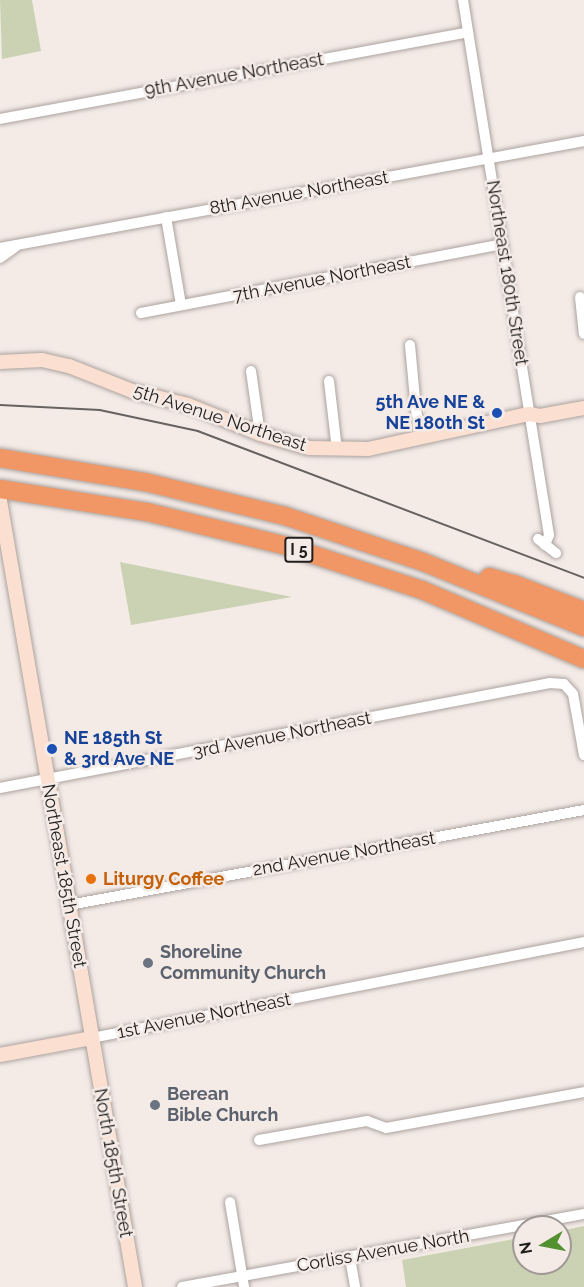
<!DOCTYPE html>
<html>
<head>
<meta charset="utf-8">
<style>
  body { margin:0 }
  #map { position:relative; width:584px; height:1287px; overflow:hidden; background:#f4ebe7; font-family:Raleway,sans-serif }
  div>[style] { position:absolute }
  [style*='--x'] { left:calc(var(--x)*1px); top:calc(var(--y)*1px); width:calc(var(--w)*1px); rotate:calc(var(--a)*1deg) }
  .green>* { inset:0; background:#cbd2b3 }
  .roads { filter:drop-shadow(0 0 2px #aca39f) drop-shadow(0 0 2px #aca39f) }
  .street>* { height:10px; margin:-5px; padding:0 5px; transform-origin:5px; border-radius:5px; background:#fff }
  .secondary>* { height:14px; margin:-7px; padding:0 7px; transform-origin:7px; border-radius:7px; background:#fbe0d1 }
  .highway>* { height:18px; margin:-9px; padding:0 9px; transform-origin:9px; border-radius:9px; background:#f19765 }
  .tram>* { height:1.5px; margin:-0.75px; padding:0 0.75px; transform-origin:0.75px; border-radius:0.75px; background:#67625f }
  .dots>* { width:16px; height:16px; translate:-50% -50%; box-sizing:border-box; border:3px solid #f4ebe7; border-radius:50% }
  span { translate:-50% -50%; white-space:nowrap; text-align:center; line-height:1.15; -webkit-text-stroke:5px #f4ebe7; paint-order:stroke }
  .shield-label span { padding:2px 4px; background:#f4ebe7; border:2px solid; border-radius:4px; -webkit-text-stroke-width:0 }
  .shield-label { font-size:16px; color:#211e1c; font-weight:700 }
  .street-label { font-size:18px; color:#211e1c }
  .transit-label { font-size:18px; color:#164399; font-weight:700 }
  .right { translate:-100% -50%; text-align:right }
  .left { translate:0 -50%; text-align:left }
  .food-label { font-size:18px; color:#c56008; font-weight:700 }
  .worship-label { font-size:18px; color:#5b616d; font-weight:700 }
  .north { position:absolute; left:512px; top:1215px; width:60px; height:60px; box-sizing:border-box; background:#f4ebe7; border:2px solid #a09996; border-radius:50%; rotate:260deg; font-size:16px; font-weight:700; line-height:24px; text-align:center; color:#211e1c }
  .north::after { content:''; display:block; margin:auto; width:21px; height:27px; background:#529030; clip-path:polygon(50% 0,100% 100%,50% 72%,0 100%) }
</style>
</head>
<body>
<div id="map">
  <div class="green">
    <div style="clip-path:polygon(0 0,32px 0,41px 51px,2px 59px)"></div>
    <div style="clip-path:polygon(120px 562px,292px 597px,131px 625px)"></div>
    <div style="clip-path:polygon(584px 1226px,584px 1287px,406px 1287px,402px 1260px,524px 1237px,524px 1263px,560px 1263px,560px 1231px)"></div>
  </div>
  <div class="roads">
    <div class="street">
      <div style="--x:463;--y:0;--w:542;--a:80.87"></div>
      <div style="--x:549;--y:535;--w:11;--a:112"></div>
      <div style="--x:0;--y:119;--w:476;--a:-10.5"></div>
      <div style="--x:166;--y:217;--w:89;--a:80.3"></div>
      <div style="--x:0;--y:248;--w:594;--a:-10.38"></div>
      <div style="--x:0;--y:258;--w:19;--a:-36"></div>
      <div style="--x:580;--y:297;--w:37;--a:84"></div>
      <div style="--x:141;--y:313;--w:368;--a:-10.8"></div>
      <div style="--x:410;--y:345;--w:65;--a:84.7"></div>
      <div style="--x:416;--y:410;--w:29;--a:78"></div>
      <div style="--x:251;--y:371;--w:64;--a:81.9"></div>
      <div style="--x:329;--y:381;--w:69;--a:83.4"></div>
      <div style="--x:538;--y:539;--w:23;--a:38"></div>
      <div style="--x:0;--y:788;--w:560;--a:-10.81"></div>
      <div style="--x:550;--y:683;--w:14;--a:4"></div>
      <div style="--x:564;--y:684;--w:13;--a:48"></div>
      <div style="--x:573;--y:694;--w:62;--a:79.8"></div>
      <div style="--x:69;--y:905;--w:524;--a:-10.45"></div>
      <div style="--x:92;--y:1038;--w:501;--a:-11.04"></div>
      <div style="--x:259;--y:1140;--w:110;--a:-10"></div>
      <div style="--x:367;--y:1121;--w:20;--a:20"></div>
      <div style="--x:386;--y:1128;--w:201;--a:-10.3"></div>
      <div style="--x:230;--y:1202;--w:86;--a:80.6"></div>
      <div style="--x:350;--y:1258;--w:29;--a:80"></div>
      <div style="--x:182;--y:1287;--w:409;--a:-10.3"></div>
    </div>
    <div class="secondary">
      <div style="--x:0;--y:362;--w:42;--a:-2.7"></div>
      <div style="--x:42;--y:360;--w:28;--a:13"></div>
      <div style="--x:69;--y:366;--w:68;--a:21.6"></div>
      <div style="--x:132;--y:391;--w:58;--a:14"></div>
      <div style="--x:188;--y:405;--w:78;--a:21.9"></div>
      <div style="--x:260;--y:434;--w:51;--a:15.9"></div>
      <div style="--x:309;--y:448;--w:59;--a:1"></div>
      <div style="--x:368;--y:449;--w:165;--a:-12.3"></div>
      <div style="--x:529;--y:414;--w:11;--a:10"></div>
      <div style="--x:540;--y:416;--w:45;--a:-10.3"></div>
      <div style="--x:0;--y:501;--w:798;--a:80.25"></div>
      <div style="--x:0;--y:1055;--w:94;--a:-10.5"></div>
    </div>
    <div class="highway">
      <div style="--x:0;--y:458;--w:147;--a:9.4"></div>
      <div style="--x:145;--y:482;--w:144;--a:13.7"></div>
      <div style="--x:285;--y:516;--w:145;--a:18.4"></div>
      <div style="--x:423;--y:562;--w:174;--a:22"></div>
      <div style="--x:0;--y:489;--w:149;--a:8.9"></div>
      <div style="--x:147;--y:512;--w:143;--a:13.7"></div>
      <div style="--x:286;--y:546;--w:143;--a:17.9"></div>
      <div style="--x:422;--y:590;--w:176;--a:23.1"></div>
      <div style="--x:489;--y:577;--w:26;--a:16"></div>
      <div style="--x:514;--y:584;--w:75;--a:21.1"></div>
    </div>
  </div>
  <div class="tram">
    <div style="--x:0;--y:405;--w:100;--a:2.9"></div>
    <div style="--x:100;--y:410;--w:100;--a:12.1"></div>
    <div style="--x:198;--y:431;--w:413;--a:20.8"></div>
  </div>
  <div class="dots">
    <div style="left:497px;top:413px;background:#1a4fb4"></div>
    <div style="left:52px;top:749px;background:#1a4fb4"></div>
    <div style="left:91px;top:879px;background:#e8710a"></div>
    <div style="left:148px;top:963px;background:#6b7280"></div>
    <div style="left:155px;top:1105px;background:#6b7280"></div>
  </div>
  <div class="shield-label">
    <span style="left:299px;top:550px">I 5</span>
  </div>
  <div class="street-label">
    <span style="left:234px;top:75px;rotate:-10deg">9th Avenue Northeast</span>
    <span style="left:299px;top:193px;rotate:-10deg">8th Avenue Northeast</span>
    <span style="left:507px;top:273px;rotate:81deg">Northeast 180th Street</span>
    <span style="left:322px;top:279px;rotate:-11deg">7th Avenue Northeast</span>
    <span style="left:220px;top:418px;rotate:18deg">5th Avenue Northeast</span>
    <span style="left:282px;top:735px;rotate:-11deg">3rd Avenue Northeast</span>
    <span style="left:344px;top:854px;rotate:-10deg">2nd Avenue Northeast</span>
    <span style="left:64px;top:876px;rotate:80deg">Northeast 185th Street</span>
    <span style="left:204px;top:1016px;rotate:-11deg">1st Avenue Northeast</span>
    <span style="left:113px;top:1163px;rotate:80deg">North 185th Street</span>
    <span style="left:383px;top:1251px;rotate:-10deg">Corliss Avenue North</span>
  </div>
  <div class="transit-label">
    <span class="right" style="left:485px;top:413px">5th Ave NE &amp;<br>NE 180th St</span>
    <span class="left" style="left:64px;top:749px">NE 185th St<br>&amp; 3rd Ave NE</span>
  </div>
  <div class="food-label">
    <span class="left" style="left:103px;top:879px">Liturgy Coffee</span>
  </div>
  <div class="worship-label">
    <span class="left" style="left:160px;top:963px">Shoreline<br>Community Church</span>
    <span class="left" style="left:167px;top:1105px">Berean<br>Bible Church</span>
  </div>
  <div class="north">N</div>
</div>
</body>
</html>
